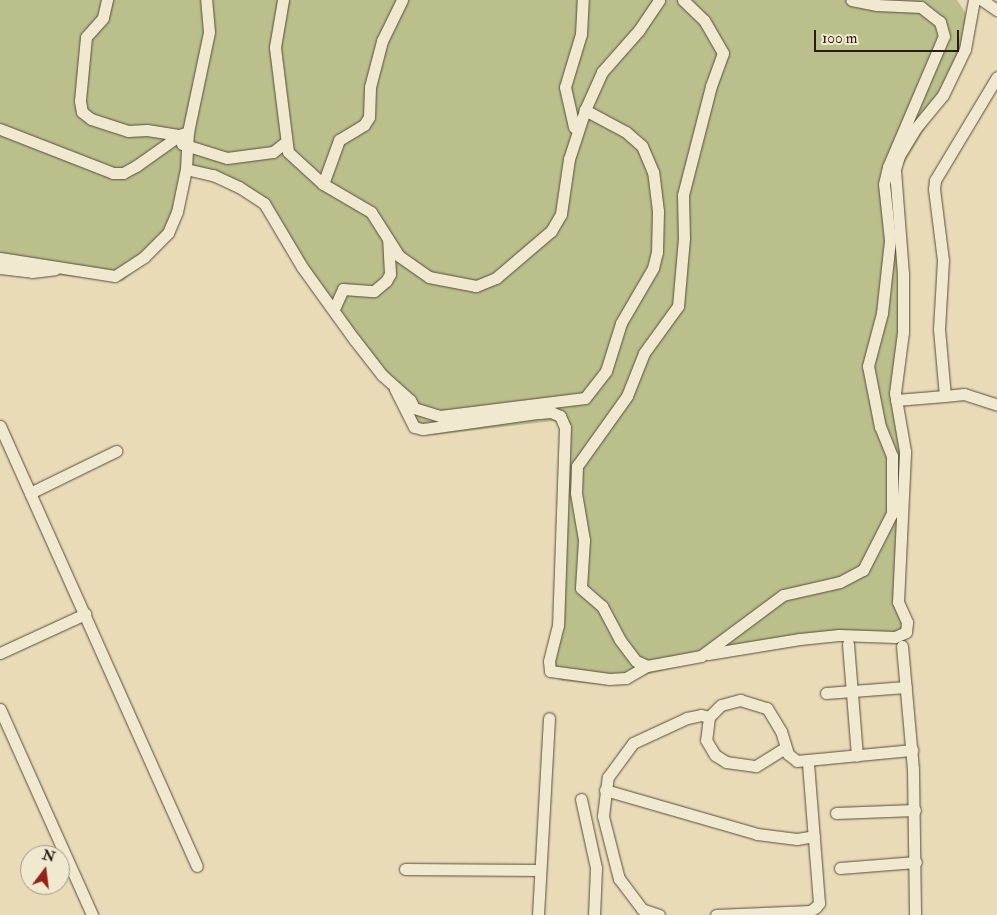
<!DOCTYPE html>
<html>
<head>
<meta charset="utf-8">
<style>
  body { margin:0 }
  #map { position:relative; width:997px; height:915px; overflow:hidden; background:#e9dbb7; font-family:"IM FELL Double Pica",serif }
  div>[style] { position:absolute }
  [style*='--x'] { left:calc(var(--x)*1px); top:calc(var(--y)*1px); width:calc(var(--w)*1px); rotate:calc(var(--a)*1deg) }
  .green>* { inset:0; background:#babf8c }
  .roads { filter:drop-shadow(0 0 1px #584c3e) drop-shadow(0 0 1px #584c3e) }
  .minor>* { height:11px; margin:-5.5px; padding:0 5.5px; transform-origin:5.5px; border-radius:5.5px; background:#f1e8d0 }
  span { translate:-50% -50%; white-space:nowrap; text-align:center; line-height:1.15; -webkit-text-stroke:4px #f1e8d0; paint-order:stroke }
  .north { position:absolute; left:20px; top:845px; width:50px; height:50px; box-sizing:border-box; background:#f1e8d0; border:1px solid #a19686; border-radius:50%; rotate:15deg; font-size:14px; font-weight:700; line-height:20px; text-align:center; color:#281c16 }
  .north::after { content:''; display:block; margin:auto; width:18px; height:22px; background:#8f2418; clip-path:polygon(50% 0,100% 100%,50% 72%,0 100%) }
  .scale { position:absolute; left:814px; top:30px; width:145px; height:22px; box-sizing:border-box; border:2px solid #281c16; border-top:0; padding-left:6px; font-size:15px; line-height:18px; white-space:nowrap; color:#281c16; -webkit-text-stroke:4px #f1e8d0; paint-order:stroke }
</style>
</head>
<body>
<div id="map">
  <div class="green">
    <div style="clip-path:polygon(0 0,957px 0,965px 12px,966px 43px,947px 92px,896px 177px,899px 377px,905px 444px,899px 600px,904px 631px,727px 654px,607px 685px,562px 681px,553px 676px,560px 423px,553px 421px,434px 435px,421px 433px,412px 427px,369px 359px,261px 205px,223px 181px,188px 173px,171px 237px,123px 281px,0 270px)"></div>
  </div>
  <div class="roads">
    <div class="minor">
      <div style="--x:107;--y:0;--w:18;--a:103"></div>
      <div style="--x:103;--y:18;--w:25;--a:132"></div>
      <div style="--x:86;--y:37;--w:64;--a:95.4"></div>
      <div style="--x:80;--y:101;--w:11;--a:80"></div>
      <div style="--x:82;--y:112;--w:11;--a:38"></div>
      <div style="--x:91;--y:119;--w:39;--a:18"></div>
      <div style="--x:128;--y:131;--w:19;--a:-3"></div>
      <div style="--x:147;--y:130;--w:33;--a:9"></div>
      <div style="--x:180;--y:135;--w:9;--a:-21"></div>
      <div style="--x:683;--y:0;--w:29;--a:44"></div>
      <div style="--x:704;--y:20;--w:38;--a:60"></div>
      <div style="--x:723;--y:53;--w:35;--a:110"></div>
      <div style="--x:711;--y:86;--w:113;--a:104.4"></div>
      <div style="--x:683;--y:195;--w:43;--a:88.7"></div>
      <div style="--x:684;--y:238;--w:68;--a:95"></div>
      <div style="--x:678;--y:306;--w:58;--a:125.9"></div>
      <div style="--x:644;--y:353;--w:46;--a:111.6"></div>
      <div style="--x:627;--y:396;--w:86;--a:125.5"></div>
      <div style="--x:577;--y:466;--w:27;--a:92"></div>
      <div style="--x:576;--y:493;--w:48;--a:80.3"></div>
      <div style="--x:584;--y:540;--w:48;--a:93.6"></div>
      <div style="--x:581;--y:588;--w:28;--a:41"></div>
      <div style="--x:602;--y:606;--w:38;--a:62"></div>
      <div style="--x:620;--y:640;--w:26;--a:53"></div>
      <div style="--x:636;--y:661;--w:12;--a:24"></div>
      <div style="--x:647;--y:666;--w:55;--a:-10.5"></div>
      <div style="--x:701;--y:656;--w:102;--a:-36.6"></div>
      <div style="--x:783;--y:595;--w:58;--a:-12.8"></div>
      <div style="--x:840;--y:582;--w:26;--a:-28"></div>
      <div style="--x:863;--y:570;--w:64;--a:-63"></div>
      <div style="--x:892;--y:513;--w:57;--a:-90"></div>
      <div style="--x:892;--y:456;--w:31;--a:-112"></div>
      <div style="--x:880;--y:427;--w:62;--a:-101.1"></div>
      <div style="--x:868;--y:366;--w:55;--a:-75.2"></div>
      <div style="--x:882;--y:313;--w:73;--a:-83.7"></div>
      <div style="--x:890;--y:240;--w:56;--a:-96.1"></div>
      <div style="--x:884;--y:184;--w:17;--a:-77"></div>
      <div style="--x:888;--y:167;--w:142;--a:-66.9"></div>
      <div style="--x:944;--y:36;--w:15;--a:-106"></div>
      <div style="--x:940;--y:22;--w:24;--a:-142"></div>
      <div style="--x:921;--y:7;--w:44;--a:-177.4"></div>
      <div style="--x:877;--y:5;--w:26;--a:-169"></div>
      <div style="--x:982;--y:0;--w:18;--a:34"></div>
      <div style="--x:997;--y:77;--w:120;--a:121"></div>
      <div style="--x:935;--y:180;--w:9;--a:96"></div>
      <div style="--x:934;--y:189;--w:72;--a:82.8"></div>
      <div style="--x:943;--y:260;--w:69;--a:93.3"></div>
      <div style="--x:939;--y:329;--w:67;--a:84.9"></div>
      <div style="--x:945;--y:396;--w:19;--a:-6"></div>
      <div style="--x:964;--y:394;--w:35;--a:18"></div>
      <div style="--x:585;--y:110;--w:42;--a:-65.9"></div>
      <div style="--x:602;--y:72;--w:56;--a:-48.6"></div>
      <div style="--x:639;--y:30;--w:36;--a:-56"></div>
      <div style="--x:574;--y:127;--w:41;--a:-102.7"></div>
      <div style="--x:565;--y:87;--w:55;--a:-73.2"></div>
      <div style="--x:581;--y:34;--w:34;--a:-87"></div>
      <div style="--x:0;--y:129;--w:121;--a:21.3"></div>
      <div style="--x:113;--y:173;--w:10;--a:0"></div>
      <div style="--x:123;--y:173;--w:15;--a:-28"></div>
      <div style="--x:136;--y:166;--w:54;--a:-35.2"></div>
      <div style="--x:182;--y:144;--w:47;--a:17.3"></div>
      <div style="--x:227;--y:158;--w:46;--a:-7.4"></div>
      <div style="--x:273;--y:152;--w:16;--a:-38"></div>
      <div style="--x:186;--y:169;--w:37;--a:-87"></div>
      <div style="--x:188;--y:132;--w:102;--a:-78.1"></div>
      <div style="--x:209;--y:32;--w:32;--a:-95"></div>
      <div style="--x:323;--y:184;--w:47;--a:-70"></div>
      <div style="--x:339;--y:140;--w:29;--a:-31"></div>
      <div style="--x:364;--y:125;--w:9;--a:-58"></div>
      <div style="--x:369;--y:117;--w:30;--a:-88"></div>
      <div style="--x:370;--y:87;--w:48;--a:-75.4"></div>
      <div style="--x:382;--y:41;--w:46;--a:-64"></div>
      <div style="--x:0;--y:258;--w:116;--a:8.9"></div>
      <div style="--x:115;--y:276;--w:35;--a:-33"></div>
      <div style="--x:144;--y:257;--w:34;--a:-45"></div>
      <div style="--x:168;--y:233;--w:23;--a:-67"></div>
      <div style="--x:177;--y:212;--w:44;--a:-78.2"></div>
      <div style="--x:186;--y:169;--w:28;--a:13"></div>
      <div style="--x:213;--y:175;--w:29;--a:25"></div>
      <div style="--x:239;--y:187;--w:30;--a:33"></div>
      <div style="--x:264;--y:203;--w:74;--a:59.3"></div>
      <div style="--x:302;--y:267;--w:89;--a:54.2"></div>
      <div style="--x:354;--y:339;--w:46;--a:52.1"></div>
      <div style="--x:382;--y:375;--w:38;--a:42"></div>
      <div style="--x:410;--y:400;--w:9;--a:63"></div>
      <div style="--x:414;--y:408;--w:27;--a:17"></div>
      <div style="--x:440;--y:416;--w:146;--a:-7.1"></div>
      <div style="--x:585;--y:398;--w:34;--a:-52"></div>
      <div style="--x:606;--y:371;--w:50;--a:-72.6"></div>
      <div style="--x:621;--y:323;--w:64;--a:-59.8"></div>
      <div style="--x:653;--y:268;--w:16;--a:-76"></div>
      <div style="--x:657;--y:252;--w:41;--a:-88.6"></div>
      <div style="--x:658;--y:211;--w:39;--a:-97"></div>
      <div style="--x:653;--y:172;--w:28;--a:-113"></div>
      <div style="--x:642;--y:146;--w:21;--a:-139"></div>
      <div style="--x:626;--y:132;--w:47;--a:-151.8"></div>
      <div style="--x:585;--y:110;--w:52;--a:108.1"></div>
      <div style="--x:569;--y:159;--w:56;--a:98.3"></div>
      <div style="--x:561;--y:214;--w:20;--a:120"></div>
      <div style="--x:551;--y:231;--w:72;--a:139.5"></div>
      <div style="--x:496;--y:278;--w:22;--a:158"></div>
      <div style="--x:476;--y:286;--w:48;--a:-169.2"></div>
      <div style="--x:429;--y:277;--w:37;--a:-145"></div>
      <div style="--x:399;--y:256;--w:52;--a:-122.5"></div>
      <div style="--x:371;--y:212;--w:56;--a:-149.7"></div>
      <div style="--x:323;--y:184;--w:47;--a:-137.6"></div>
      <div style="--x:288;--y:152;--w:106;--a:-97.1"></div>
      <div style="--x:275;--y:47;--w:48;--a:-80.3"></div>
      <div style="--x:0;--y:268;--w:32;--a:7"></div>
      <div style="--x:32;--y:272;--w:23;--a:-7"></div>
      <div style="--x:334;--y:309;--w:22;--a:-66"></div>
      <div style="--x:343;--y:289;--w:31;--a:4"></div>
      <div style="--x:374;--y:291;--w:16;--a:-40"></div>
      <div style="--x:386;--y:281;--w:8;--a:-60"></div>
      <div style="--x:390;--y:274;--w:35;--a:-93"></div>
      <div style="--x:395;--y:389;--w:42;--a:63.4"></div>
      <div style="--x:414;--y:427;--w:9;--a:13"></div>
      <div style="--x:423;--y:429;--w:117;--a:-7.9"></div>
      <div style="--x:539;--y:413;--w:12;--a:-5"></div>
      <div style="--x:551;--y:412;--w:10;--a:24"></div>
      <div style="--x:560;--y:416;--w:12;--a:66"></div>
      <div style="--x:565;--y:427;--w:198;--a:92"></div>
      <div style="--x:558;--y:625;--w:37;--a:104"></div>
      <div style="--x:549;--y:661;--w:10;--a:84"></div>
      <div style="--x:550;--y:671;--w:60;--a:7.7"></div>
      <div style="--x:609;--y:679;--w:17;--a:-3"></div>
      <div style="--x:626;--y:678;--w:24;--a:-30"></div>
      <div style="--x:896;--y:400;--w:49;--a:-4.7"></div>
      <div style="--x:0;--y:426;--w:482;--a:65.9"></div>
      <div style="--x:30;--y:493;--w:96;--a:-26"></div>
      <div style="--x:848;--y:644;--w:112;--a:85.4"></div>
      <div style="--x:902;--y:646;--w:123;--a:84.9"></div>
      <div style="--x:913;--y:769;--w:146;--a:89.2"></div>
      <div style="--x:0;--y:653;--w:94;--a:-24.6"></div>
      <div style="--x:708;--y:654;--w:93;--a:-9.3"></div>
      <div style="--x:800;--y:639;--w:39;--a:-6"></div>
      <div style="--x:839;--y:635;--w:56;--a:2"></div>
      <div style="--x:895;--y:637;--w:12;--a:-24"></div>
      <div style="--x:906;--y:632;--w:10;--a:-84"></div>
      <div style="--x:907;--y:622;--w:22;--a:-114"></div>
      <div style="--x:898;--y:602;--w:151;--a:-87.3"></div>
      <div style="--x:905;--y:451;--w:59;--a:-99.8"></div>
      <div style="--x:895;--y:393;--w:62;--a:-82.5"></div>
      <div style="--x:903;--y:332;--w:58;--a:-90"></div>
      <div style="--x:903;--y:274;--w:105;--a:-94.4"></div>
      <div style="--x:895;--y:169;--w:14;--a:-73"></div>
      <div style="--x:899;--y:156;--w:31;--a:-59"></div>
      <div style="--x:915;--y:129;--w:44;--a:-50.5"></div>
      <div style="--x:943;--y:95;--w:51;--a:-64.4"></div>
      <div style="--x:965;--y:49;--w:50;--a:-79.6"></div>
      <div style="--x:826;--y:693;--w:80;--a:-4.3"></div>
      <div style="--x:0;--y:709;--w:226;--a:65.9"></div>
      <div style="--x:709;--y:717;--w:23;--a:97"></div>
      <div style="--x:706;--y:740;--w:17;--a:59"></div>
      <div style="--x:715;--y:755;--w:13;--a:32"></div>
      <div style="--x:726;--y:762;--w:30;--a:8"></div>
      <div style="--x:756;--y:766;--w:34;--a:-32"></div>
      <div style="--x:605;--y:790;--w:158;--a:16.1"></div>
      <div style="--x:757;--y:834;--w:40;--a:7.1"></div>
      <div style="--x:797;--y:839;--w:17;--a:-10"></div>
      <div style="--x:581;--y:799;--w:71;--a:77.7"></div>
      <div style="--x:596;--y:868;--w:47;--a:92.4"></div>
      <div style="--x:836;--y:813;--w:79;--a:-2.2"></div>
      <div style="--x:840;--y:868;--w:76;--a:-4.5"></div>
      <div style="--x:405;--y:869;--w:135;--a:0.4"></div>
      <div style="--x:538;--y:915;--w:197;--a:-86.8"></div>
      <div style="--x:659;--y:915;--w:18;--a:-161"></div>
      <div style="--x:642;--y:909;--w:38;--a:-127"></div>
      <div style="--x:619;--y:879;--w:65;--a:-104.3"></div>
      <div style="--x:603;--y:816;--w:39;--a:-83"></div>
      <div style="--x:608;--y:777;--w:42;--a:-53.7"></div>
      <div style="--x:633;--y:743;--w:60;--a:-24.8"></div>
      <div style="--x:687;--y:718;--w:14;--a:-12"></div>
      <div style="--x:701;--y:715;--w:8;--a:14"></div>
      <div style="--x:709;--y:717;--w:17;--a:-45"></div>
      <div style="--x:721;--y:705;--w:20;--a:-15"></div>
      <div style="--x:740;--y:700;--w:28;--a:17"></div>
      <div style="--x:767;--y:708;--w:27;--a:59"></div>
      <div style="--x:781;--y:731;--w:24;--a:73"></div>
      <div style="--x:788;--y:754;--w:11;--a:38"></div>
      <div style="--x:797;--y:761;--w:116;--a:-5.5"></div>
      <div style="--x:716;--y:915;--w:94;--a:-2.4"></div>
      <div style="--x:810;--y:911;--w:7;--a:-34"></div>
      <div style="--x:816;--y:907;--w:5;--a:-53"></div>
      <div style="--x:819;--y:903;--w:141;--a:-94.5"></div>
    </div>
  </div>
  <div class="north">N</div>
  <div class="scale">100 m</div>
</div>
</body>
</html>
